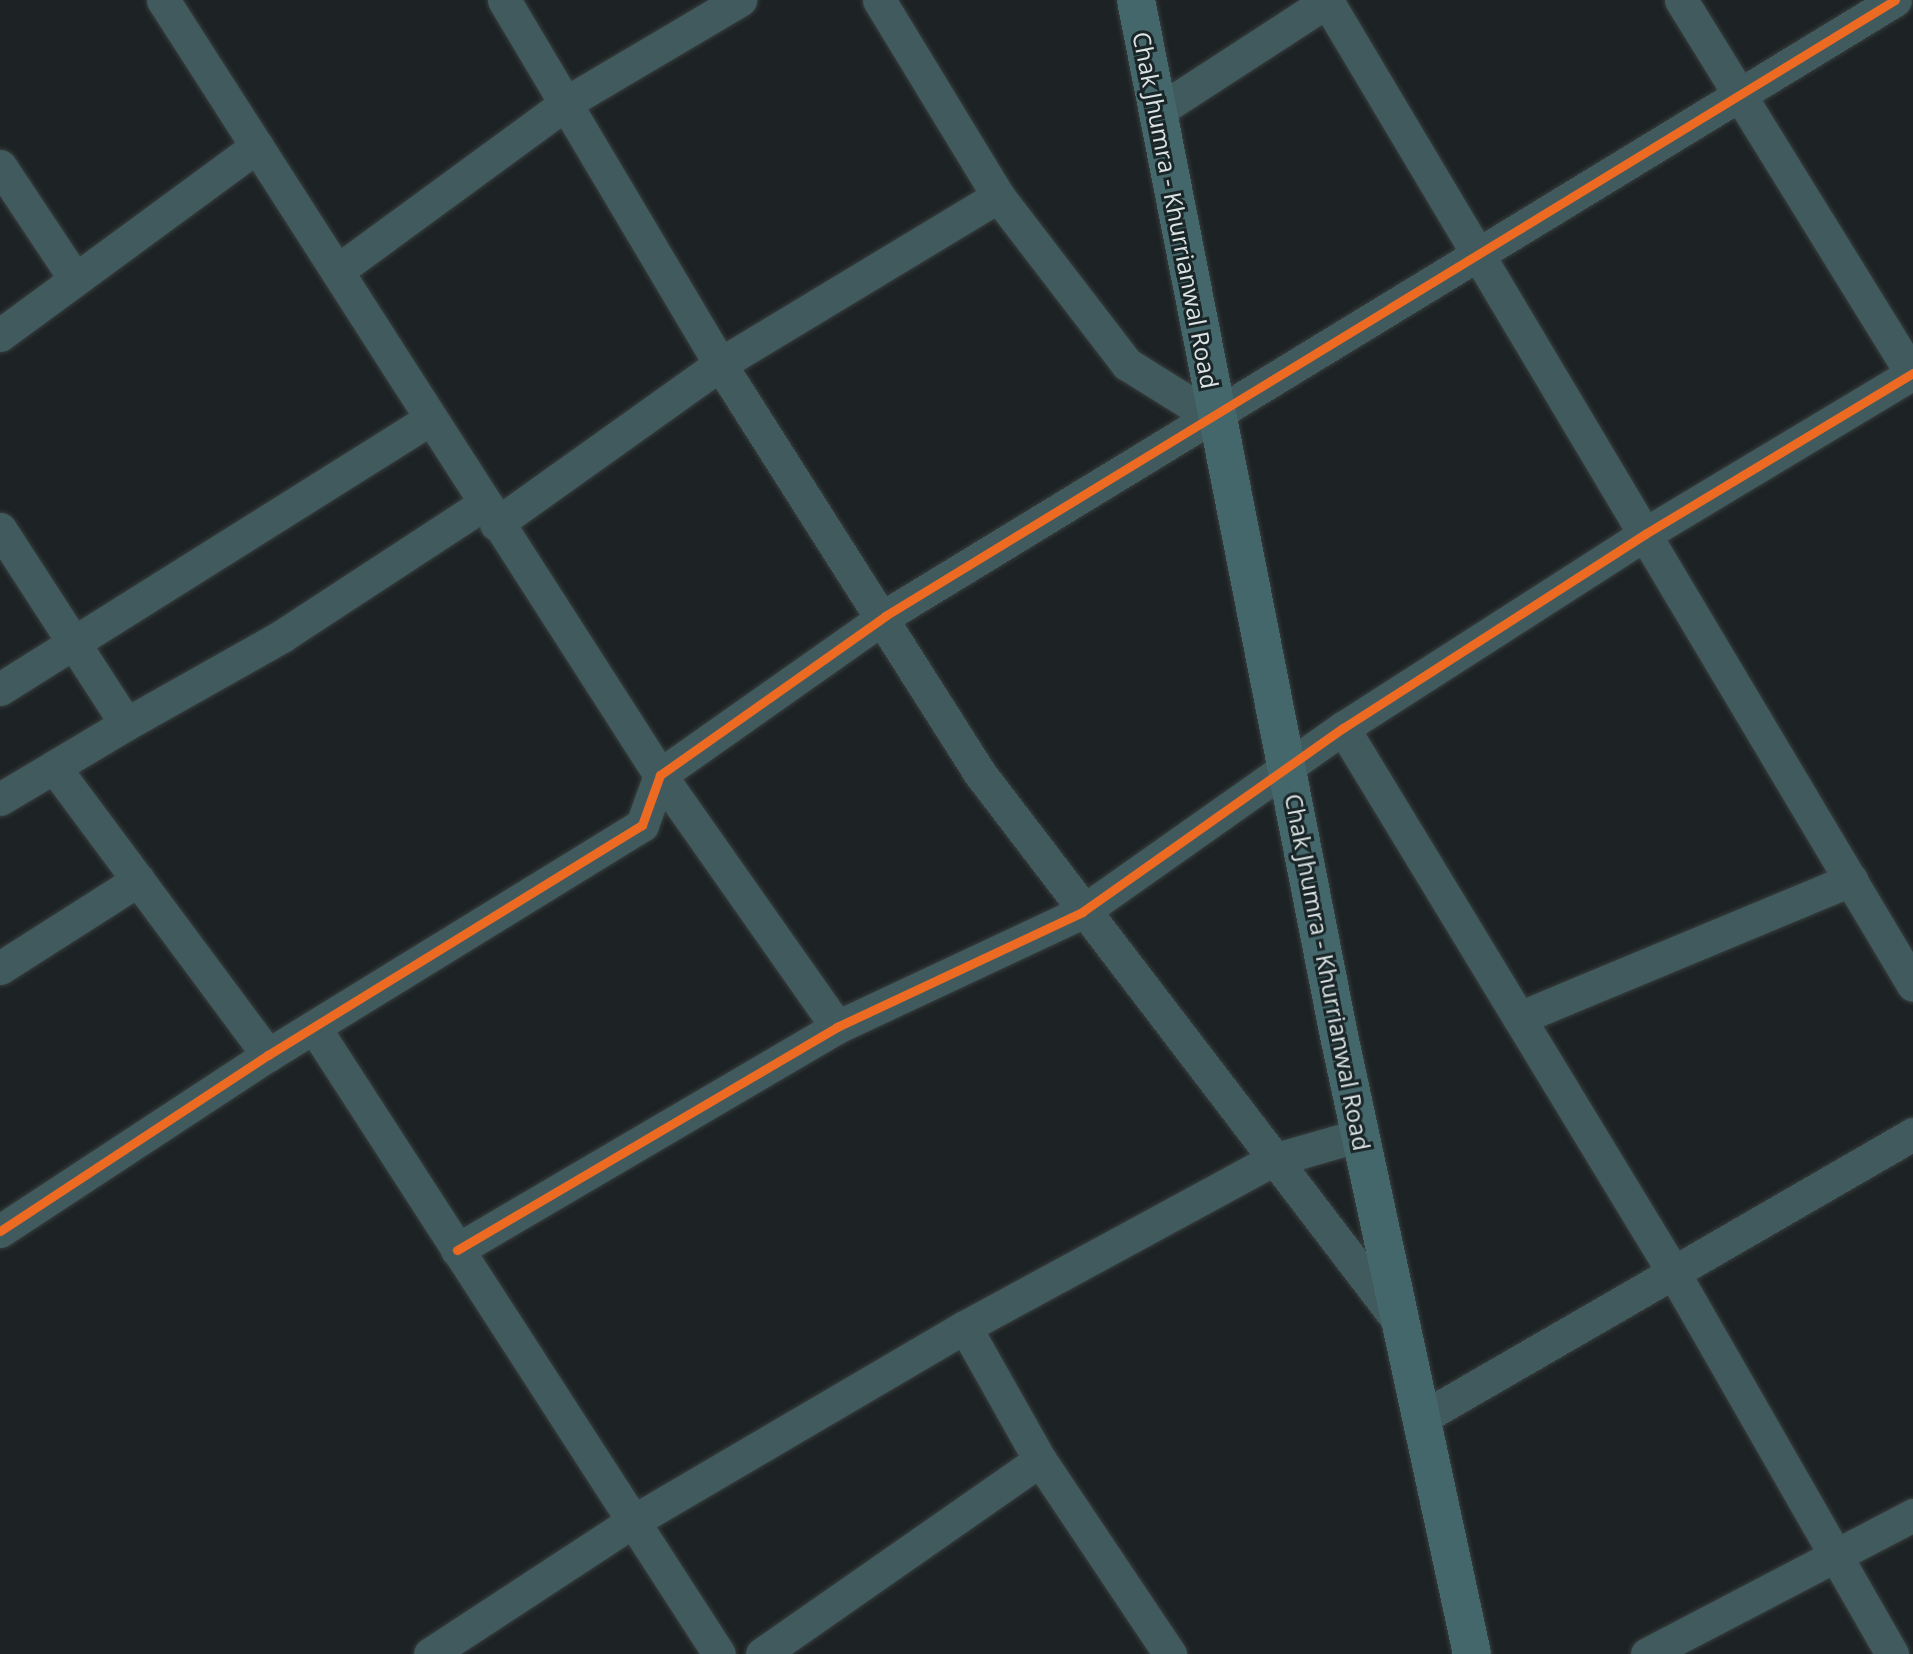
<!DOCTYPE html>
<html>
<head>
<meta charset="utf-8">
<style>
  body { margin:0 }
  #map { position:relative; width:1913px; height:1654px; overflow:hidden; background:#1d2324; font-family:"Open Sans",sans-serif }
  div>[style] { position:absolute }
  [style*='--x'] { left:calc(var(--x)*1px); top:calc(var(--y)*1px); width:calc(var(--w)*1px); rotate:calc(var(--a)*1deg) }
  .roads { filter:drop-shadow(0 0 2px #383d3e) drop-shadow(0 0 2px #383d3e) }
  .street>* { height:33px; margin:-16.5px; padding:0 16.5px; transform-origin:16.5px; border-radius:16.5px; background:#405a5d }
  .primary>* { height:38px; margin:-19px; padding:0 19px; transform-origin:19px; border-radius:19px; background:#44676b }
  .cycleway>* { height:9px; margin:-4.5px; padding:0 4.5px; transform-origin:4.5px; border-radius:4.5px; background:#ed6a23 }
  span { translate:-50% -50%; white-space:nowrap; text-align:center; line-height:1.15; -webkit-text-stroke:6px #1a2527; paint-order:stroke }
  .street-label { font-size:24px; color:#dbe3e4 }
</style>
</head>
<body>
<div id="map">
  <div class="roads">
    <div class="street">
      <div style="--x:163;--y:0;--w:921;--a:57.33"></div>
      <div style="--x:660;--y:775;--w:308;--a:54.9"></div>
      <div style="--x:504;--y:0;--w:423;--a:59.3"></div>
      <div style="--x:720;--y:364;--w:482;--a:57.6"></div>
      <div style="--x:978;--y:771;--w:695;--a:52.6"></div>
      <div style="--x:879;--y:0;--w:229;--a:58.7"></div>
      <div style="--x:998;--y:196;--w:212;--a:52.5"></div>
      <div style="--x:1127;--y:364;--w:104;--a:32"></div>
      <div style="--x:1681;--y:0;--w:442;--a:58.3"></div>
      <div style="--x:1327;--y:1;--w:1145;--a:59.22"></div>
      <div style="--x:1158;--y:111;--w:204;--a:-33"></div>
      <div style="--x:0;--y:166;--w:136;--a:56.4"></div>
      <div style="--x:337;--y:271;--w:288;--a:-36.2"></div>
      <div style="--x:569;--y:101;--w:199;--a:-30.6"></div>
      <div style="--x:0;--y:335;--w:319;--a:-36.3"></div>
      <div style="--x:496;--y:524;--w:275;--a:-35.5"></div>
      <div style="--x:720;--y:364;--w:325;--a:-31.1"></div>
      <div style="--x:0;--y:529;--w:232;--a:57.1"></div>
      <div style="--x:126;--y:724;--w:84;--a:149.2"></div>
      <div style="--x:54;--y:767;--w:359;--a:53.4"></div>
      <div style="--x:0;--y:689;--w:508;--a:-32.12"></div>
      <div style="--x:126;--y:724;--w:179;--a:-29.4"></div>
      <div style="--x:282;--y:636;--w:241;--a:-33.2"></div>
      <div style="--x:1343;--y:728;--w:640;--a:58.74"></div>
      <div style="--x:1675;--y:1275;--w:437;--a:60.2"></div>
      <div style="--x:0;--y:799;--w:63;--a:-30.7"></div>
      <div style="--x:0;--y:968;--w:164;--a:-32.5"></div>
      <div style="--x:1519;--y:1018;--w:360;--a:-22.6"></div>
      <div style="--x:314;--y:1027;--w:746;--a:57.14"></div>
      <div style="--x:0;--y:1231;--w:321;--a:-33.3"></div>
      <div style="--x:268;--y:1055;--w:439;--a:-31.6"></div>
      <div style="--x:642;--y:825;--w:53;--a:-70.2"></div>
      <div style="--x:660;--y:775;--w:276;--a:-35.2"></div>
      <div style="--x:885;--y:616;--w:1183;--a:-31.38"></div>
      <div style="--x:457;--y:1250;--w:441;--a:-30.4"></div>
      <div style="--x:837;--y:1027;--w:271;--a:-25.1"></div>
      <div style="--x:1082;--y:912;--w:319;--a:-35.2"></div>
      <div style="--x:1343;--y:728;--w:359;--a:-32.7"></div>
      <div style="--x:1645;--y:534;--w:313;--a:-31"></div>
      <div style="--x:965;--y:1327;--w:153;--a:60.6"></div>
      <div style="--x:1040;--y:1460;--w:234;--a:56.2"></div>
      <div style="--x:1425;--y:1416;--w:564;--a:-30.02"></div>
      <div style="--x:430;--y:1654;--w:241;--a:-33.2"></div>
      <div style="--x:632;--y:1522;--w:386;--a:-30.4"></div>
      <div style="--x:965;--y:1327;--w:350;--a:-28.5"></div>
      <div style="--x:1273;--y:1160;--w:91;--a:-16"></div>
      <div style="--x:762;--y:1654;--w:339;--a:-34.9"></div>
      <div style="--x:1647;--y:1654;--w:300;--a:-27.6"></div>
    </div>
    <div class="primary">
      <div style="--x:1136;--y:0;--w:1051;--a:78.91"></div>
      <div style="--x:1338;--y:1031;--w:637;--a:77.86"></div>
    </div>
  </div>
  <div class="cycleway">
    <div style="--x:0;--y:1231;--w:321;--a:-33.3"></div>
    <div style="--x:268;--y:1055;--w:439;--a:-31.6"></div>
    <div style="--x:642;--y:825;--w:53;--a:-70.2"></div>
    <div style="--x:660;--y:775;--w:276;--a:-35.2"></div>
    <div style="--x:885;--y:616;--w:1183;--a:-31.38"></div>
    <div style="--x:457;--y:1250;--w:441;--a:-30.4"></div>
    <div style="--x:837;--y:1027;--w:271;--a:-25.1"></div>
    <div style="--x:1082;--y:912;--w:319;--a:-35.2"></div>
    <div style="--x:1343;--y:728;--w:359;--a:-32.7"></div>
    <div style="--x:1645;--y:534;--w:313;--a:-31"></div>
  </div>
  <div class="street-label">
    <span style="left:1176px;top:210px;rotate:79deg">Chak Jhumra - Khurrianwal Road</span>
    <span style="left:1328px;top:972px;rotate:79deg">Chak Jhumra - Khurrianwal Road</span>
  </div>
</div>
</body>
</html>
